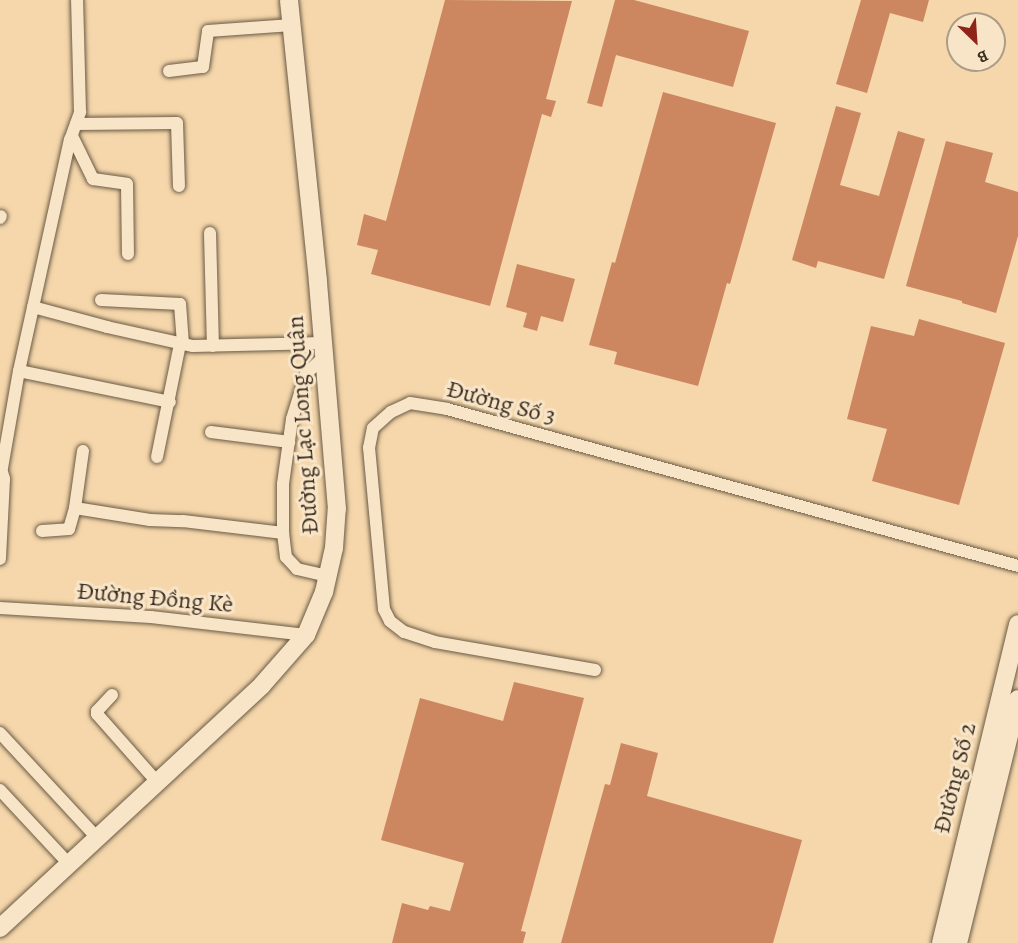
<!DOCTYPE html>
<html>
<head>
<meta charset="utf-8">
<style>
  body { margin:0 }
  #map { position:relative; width:1018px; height:943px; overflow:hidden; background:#f5d7ab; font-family:Alegreya,serif }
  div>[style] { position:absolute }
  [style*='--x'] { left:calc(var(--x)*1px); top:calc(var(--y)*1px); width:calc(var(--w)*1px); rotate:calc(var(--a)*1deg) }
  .building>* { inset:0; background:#cc8660 }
  .roads { filter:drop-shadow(0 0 2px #6b5a45) drop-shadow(0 0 2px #6b5a45) }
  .street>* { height:12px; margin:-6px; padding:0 6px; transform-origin:6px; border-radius:6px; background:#f8e5c8 }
  .secondary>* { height:18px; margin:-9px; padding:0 9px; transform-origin:9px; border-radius:9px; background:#f8e5c8 }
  span { translate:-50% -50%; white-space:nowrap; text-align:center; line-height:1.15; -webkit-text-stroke:6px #f8e5c8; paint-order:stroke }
  .street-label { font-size:24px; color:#3d3023 }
  .north { position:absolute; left:946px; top:12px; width:60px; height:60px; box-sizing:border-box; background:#f8e5c8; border:2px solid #ad9d86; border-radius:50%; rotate:155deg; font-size:16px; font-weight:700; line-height:24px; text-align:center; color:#3d3023 }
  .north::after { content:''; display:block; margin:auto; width:21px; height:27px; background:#8f2418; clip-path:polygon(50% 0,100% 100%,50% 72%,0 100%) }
</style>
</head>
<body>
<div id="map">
  <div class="building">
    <div style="clip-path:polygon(445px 0,572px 1px,546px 99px,556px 101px,551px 117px,542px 114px,490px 306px,371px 274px,378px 250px,357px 245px,364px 214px,386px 221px)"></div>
    <div style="clip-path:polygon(615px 0,634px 0,749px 31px,733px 87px,616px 55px,602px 107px,587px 103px)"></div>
    <div style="clip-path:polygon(861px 0,929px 0,923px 22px,890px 13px,867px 93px,836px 84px)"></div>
    <div style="clip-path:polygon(663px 92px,776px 123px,730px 284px,727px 283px,698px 386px,614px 364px,617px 352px,589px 345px,612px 262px,615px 263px)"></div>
    <div style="clip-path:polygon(836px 106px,861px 113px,840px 185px,879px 196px,898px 131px,925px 139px,884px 279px,818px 261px,816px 268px,792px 260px)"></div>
    <div style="clip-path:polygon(946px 141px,993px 153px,985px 182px,1018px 192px,1018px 236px,996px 313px,962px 303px,962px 301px,906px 286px)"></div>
    <div style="clip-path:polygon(517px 264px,575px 279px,563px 322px,541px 316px,537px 331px,523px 327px,527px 313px,506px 307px)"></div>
    <div style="clip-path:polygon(919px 319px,1005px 343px,959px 505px,872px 481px,887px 429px,847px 419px,871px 326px,914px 336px)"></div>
    <div style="clip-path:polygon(514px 682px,584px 698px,521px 931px,526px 932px,523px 943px,392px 943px,402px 903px,428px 910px,430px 906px,450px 911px,464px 863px,381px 840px,420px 698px,503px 721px)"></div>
    <div style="clip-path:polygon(621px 743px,658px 753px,647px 796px,802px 840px,773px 943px,561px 943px,605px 784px,610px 785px)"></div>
  </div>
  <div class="roads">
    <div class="street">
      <div style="--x:169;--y:71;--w:34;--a:-7"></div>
      <div style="--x:203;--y:67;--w:36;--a:-82"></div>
      <div style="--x:208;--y:31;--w:84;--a:-4.1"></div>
      <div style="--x:76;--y:124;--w:101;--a:-0.6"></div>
      <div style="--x:177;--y:123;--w:63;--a:88.2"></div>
      <div style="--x:72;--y:136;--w:48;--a:64"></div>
      <div style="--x:93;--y:179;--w:34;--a:8"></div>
      <div style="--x:127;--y:184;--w:70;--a:89.2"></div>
      <div style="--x:0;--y:218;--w:2;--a:-63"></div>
      <div style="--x:210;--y:233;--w:113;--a:88.5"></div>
      <div style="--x:101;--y:300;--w:79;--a:2.9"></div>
      <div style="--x:180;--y:304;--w:40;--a:85.7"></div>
      <div style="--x:33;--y:307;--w:77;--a:15.1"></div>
      <div style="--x:107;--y:327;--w:88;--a:12.5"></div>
      <div style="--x:193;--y:346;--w:130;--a:-1.3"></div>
      <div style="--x:324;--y:357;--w:25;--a:137"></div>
      <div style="--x:306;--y:374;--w:47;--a:107.3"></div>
      <div style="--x:292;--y:419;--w:66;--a:97.9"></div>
      <div style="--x:283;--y:484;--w:49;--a:90"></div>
      <div style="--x:283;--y:533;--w:24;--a:83"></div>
      <div style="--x:286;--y:557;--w:16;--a:47"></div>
      <div style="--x:297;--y:569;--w:32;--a:13"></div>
      <div style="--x:19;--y:371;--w:154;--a:11.6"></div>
      <div style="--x:211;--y:432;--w:79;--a:7.3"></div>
      <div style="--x:83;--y:451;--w:58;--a:98"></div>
      <div style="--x:75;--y:508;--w:76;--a:9.1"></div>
      <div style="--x:150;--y:520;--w:33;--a:2"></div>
      <div style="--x:183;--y:521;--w:101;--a:6.8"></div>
      <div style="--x:157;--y:457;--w:115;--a:-78.5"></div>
      <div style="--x:0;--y:465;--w:15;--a:74"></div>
      <div style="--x:4;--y:479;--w:80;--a:92.9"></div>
      <div style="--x:2;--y:468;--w:98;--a:-80.1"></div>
      <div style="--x:19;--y:371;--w:237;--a:-77.6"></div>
      <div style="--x:70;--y:140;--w:30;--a:-70"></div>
      <div style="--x:80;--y:112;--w:112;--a:-91.5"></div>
      <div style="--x:42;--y:531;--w:27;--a:-4"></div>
      <div style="--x:69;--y:529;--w:22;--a:-74"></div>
      <div style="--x:0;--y:608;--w:151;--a:3.4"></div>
      <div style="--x:151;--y:617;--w:156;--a:6.6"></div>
      <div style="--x:595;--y:670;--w:162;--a:-170.1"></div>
      <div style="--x:435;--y:642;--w:33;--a:-162"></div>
      <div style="--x:404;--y:632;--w:18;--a:-142"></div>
      <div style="--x:390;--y:621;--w:13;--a:-117"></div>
      <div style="--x:384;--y:609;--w:162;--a:-95.3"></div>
      <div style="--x:369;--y:448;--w:20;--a:-79"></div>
      <div style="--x:373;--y:428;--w:24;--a:-42"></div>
      <div style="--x:391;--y:412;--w:21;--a:-25"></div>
      <div style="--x:410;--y:403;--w:37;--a:9"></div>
      <div style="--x:447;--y:409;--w:592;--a:15.37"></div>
      <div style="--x:112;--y:695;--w:22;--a:133"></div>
      <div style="--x:97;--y:711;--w:3;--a:90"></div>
      <div style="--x:97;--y:714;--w:92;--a:48.5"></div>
      <div style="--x:0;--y:733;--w:144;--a:47.2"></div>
      <div style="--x:0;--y:790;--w:103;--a:47"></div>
    </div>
    <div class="secondary">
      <div style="--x:0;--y:928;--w:357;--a:-42.8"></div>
      <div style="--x:262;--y:685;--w:67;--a:-48.7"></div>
      <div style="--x:306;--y:635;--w:47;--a:-67.3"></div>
      <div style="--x:324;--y:592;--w:45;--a:-77.2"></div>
      <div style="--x:334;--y:548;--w:39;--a:-86"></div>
      <div style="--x:337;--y:509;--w:229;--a:-94.8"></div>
      <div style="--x:318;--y:281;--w:282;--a:-95.9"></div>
      <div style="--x:941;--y:943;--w:328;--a:-76.4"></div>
      <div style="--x:958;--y:943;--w:251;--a:-76.2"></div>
    </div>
  </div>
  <div class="street-label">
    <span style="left:501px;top:403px;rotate:15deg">Đường Số 3</span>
    <span style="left:303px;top:425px;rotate:-94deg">Đường Lạc Long Quân</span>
    <span style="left:155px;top:598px;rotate:5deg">Đường Đồng Kè</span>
    <span style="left:955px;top:778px;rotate:-76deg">Đường Số 2</span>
  </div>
  <div class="north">B</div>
</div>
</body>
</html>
